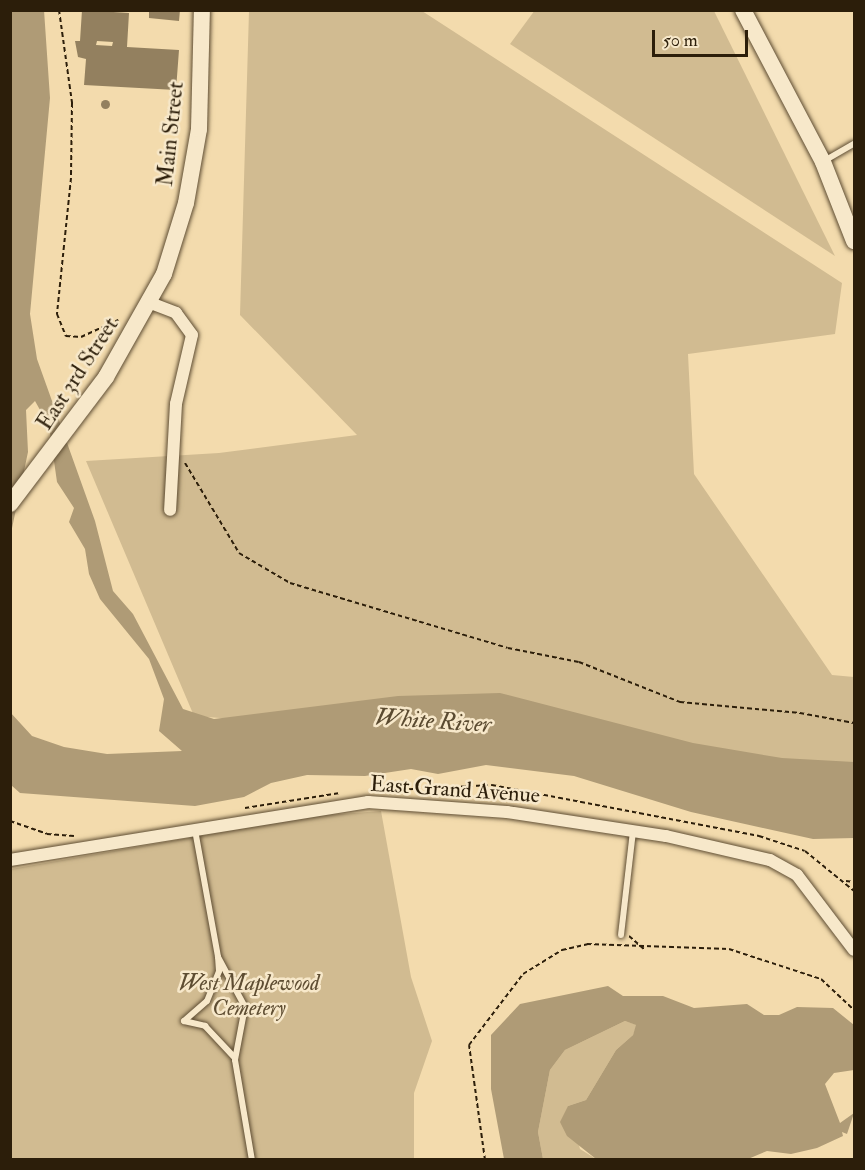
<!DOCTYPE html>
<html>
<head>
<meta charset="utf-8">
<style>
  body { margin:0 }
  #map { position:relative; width:865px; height:1170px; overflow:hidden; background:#f3dbad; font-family:"IM FELL Double Pica",serif }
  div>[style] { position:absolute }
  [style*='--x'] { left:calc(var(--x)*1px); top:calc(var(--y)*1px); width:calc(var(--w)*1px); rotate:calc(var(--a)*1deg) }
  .green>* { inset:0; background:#d1bb91 }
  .water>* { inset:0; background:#af9b76 }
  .building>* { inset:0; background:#93805f }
  .round { border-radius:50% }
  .path>* { height:2px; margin-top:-1px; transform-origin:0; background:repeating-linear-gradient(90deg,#2c1e0a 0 4.5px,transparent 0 7.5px) }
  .roads { filter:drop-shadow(0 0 2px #5e4d33) drop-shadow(0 0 2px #5e4d33) }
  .service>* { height:6px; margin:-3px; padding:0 3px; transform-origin:3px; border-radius:3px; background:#f7e8ca }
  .minor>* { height:12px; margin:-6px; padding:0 6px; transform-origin:6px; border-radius:6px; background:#f7e8ca }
  .secondary>* { height:16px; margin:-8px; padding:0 8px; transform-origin:8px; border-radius:8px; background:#f7e8ca }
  span { translate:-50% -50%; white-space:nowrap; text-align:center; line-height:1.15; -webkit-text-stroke:5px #f7e8ca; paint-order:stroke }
  .street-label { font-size:22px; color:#2c1e0a }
  .park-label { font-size:22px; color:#5e4d32; font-style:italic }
  .water-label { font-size:24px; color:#5a4a30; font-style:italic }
  .frame { position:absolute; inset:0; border:12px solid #2c1e0a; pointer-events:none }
  .scale { position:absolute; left:652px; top:30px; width:96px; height:27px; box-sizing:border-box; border:3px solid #2c1e0a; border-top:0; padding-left:8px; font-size:18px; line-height:21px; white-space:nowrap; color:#2c1e0a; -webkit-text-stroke:4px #f7e8ca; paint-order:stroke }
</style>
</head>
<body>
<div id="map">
  <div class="green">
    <div style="clip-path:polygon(535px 10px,714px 11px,835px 256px,510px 44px)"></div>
    <div style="clip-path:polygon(249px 11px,422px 11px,842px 283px,835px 334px,688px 354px,694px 474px,832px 675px,854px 677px,854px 766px,194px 716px,86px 461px,219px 453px,357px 435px,240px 315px)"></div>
    <div style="clip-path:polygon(381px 811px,411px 977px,432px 1041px,414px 1093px,414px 1159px,11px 1160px,11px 869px,314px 816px)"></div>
    <div style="clip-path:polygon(625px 1021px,637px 1025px,633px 1035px,616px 1050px,586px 1100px,568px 1106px,580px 1149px,596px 1159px,543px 1159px,538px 1132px,550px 1070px,565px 1050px)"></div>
  </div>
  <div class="water">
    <div style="clip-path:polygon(44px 10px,50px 98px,30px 314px,37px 359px,95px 521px,113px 591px,133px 614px,183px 709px,214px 719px,398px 696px,500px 693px,693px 743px,782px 758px,854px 762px,854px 838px,813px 839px,691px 812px,574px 776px,486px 765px,438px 774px,411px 769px,365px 776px,307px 775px,271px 783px,244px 797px,195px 806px,20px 793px,11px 785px,10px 712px,32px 736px,64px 747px,107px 754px,182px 751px,159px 731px,164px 699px,149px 659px,100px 599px,89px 574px,85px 549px,69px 522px,74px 508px,57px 482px,49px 426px,35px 401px,26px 410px,28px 452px,11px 533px,11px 11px)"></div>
    <div style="clip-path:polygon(608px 986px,623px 996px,663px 996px,694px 1008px,747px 1004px,764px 1015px,779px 1015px,797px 1007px,833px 1008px,854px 1025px,854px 1070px,834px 1073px,825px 1084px,840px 1123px,854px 1113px,847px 1134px,842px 1132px,843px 1136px,817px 1148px,791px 1154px,767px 1151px,748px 1159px,596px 1159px,567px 1136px,560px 1122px,568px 1106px,586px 1100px,616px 1050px,633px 1035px,636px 1025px,625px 1021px,565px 1050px,550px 1070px,538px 1132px,543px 1159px,504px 1159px,491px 1089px,491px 1035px,520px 1004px)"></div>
  </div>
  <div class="building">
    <div style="clip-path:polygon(evenodd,82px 10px,129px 13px,127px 47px,179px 50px,176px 90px,84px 85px,86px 59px,78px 57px,75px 41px,80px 41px,82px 10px,97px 41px,113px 42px,112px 46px,96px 45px,97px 41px)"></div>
    <div style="clip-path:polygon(149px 10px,180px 10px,179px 21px,149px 18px)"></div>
    <div class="round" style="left:100.5px;top:99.5px;width:9px;height:9px"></div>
  </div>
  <div class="path">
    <div style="--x:59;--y:10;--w:94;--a:82"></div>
    <div style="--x:72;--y:103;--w:75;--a:90.8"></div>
    <div style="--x:71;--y:178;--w:137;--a:95.9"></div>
    <div style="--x:57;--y:314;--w:24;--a:68"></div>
    <div style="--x:66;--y:336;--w:15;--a:4"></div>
    <div style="--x:81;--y:337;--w:41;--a:-24.7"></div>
    <div style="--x:185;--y:463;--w:105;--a:59"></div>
    <div style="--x:239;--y:553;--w:59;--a:30.5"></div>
    <div style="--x:290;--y:583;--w:227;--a:16.6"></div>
    <div style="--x:508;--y:648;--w:72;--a:11.2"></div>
    <div style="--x:579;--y:662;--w:109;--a:21.6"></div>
    <div style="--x:680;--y:702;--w:121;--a:5.2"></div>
    <div style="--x:800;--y:713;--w:55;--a:10.5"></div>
    <div style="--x:394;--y:790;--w:98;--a:-2.9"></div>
    <div style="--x:492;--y:785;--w:272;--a:10.8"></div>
    <div style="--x:759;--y:836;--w:48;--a:18.1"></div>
    <div style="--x:805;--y:851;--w:63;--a:39.2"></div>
    <div style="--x:245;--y:808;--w:96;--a:-9"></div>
    <div style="--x:10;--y:821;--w:39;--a:19"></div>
    <div style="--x:47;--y:834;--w:27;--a:4"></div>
    <div style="--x:846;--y:881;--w:8;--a:7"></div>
    <div style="--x:629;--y:936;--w:20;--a:41"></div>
    <div style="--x:485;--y:1160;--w:116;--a:-97.9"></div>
    <div style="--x:469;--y:1045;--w:89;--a:-52.7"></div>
    <div style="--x:523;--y:974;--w:46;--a:-31.6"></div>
    <div style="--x:562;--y:950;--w:26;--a:-13"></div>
    <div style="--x:587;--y:944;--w:142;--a:2"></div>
    <div style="--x:729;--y:949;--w:97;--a:18.1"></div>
    <div style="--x:821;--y:979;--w:45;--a:43.2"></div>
    <div style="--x:853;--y:1160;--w:2;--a:-63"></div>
  </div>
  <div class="roads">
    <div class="service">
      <div style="--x:824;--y:161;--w:34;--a:-30"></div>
      <div style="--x:195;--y:830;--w:129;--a:79.7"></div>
      <div style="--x:621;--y:935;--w:105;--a:-83.4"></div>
      <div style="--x:184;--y:1021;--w:30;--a:-41"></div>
      <div style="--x:207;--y:1001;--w:32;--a:-68"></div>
      <div style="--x:219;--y:971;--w:14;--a:-94"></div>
      <div style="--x:218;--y:957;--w:57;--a:61.6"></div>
      <div style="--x:245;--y:1007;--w:54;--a:100.7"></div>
      <div style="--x:235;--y:1060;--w:101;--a:80.4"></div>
      <div style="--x:184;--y:1021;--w:22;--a:13"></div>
      <div style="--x:205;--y:1026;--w:42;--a:46.9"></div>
    </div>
    <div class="minor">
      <div style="--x:148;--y:302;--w:30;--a:21"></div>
      <div style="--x:176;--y:313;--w:27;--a:54"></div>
      <div style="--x:192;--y:335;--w:71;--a:103.1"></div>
      <div style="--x:176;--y:404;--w:106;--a:93.2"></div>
      <div style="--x:10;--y:860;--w:363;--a:-9.2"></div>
      <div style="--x:368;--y:802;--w:139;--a:4.1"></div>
      <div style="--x:507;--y:812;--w:161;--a:8.6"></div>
      <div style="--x:666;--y:836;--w:107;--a:13"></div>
      <div style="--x:770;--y:860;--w:31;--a:29"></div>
      <div style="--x:797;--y:875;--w:94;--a:52.8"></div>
    </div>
    <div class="secondary">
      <div style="--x:743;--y:10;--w:172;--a:62.2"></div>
      <div style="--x:823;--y:162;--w:85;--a:68.6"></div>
      <div style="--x:10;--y:504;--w:159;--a:-52.9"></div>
      <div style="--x:106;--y:377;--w:118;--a:-60.6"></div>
      <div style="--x:164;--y:274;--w:74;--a:-72.8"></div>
      <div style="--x:186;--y:203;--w:75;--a:-80"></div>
      <div style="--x:199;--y:129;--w:119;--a:-88.6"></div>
    </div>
  </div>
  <div class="street-label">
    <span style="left:171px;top:134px;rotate:-84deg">Main Street</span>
    <span style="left:78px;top:374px;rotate:-57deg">East 3rd Street</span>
    <span style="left:455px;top:790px;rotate:4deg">East Grand Avenue</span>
  </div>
  <div class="park-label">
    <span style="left:249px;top:996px">West Maplewood<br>Cemetery</span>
  </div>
  <div class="water-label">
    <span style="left:433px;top:721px;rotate:4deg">White River</span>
  </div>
  <div class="frame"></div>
  <div class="scale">50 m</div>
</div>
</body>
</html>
